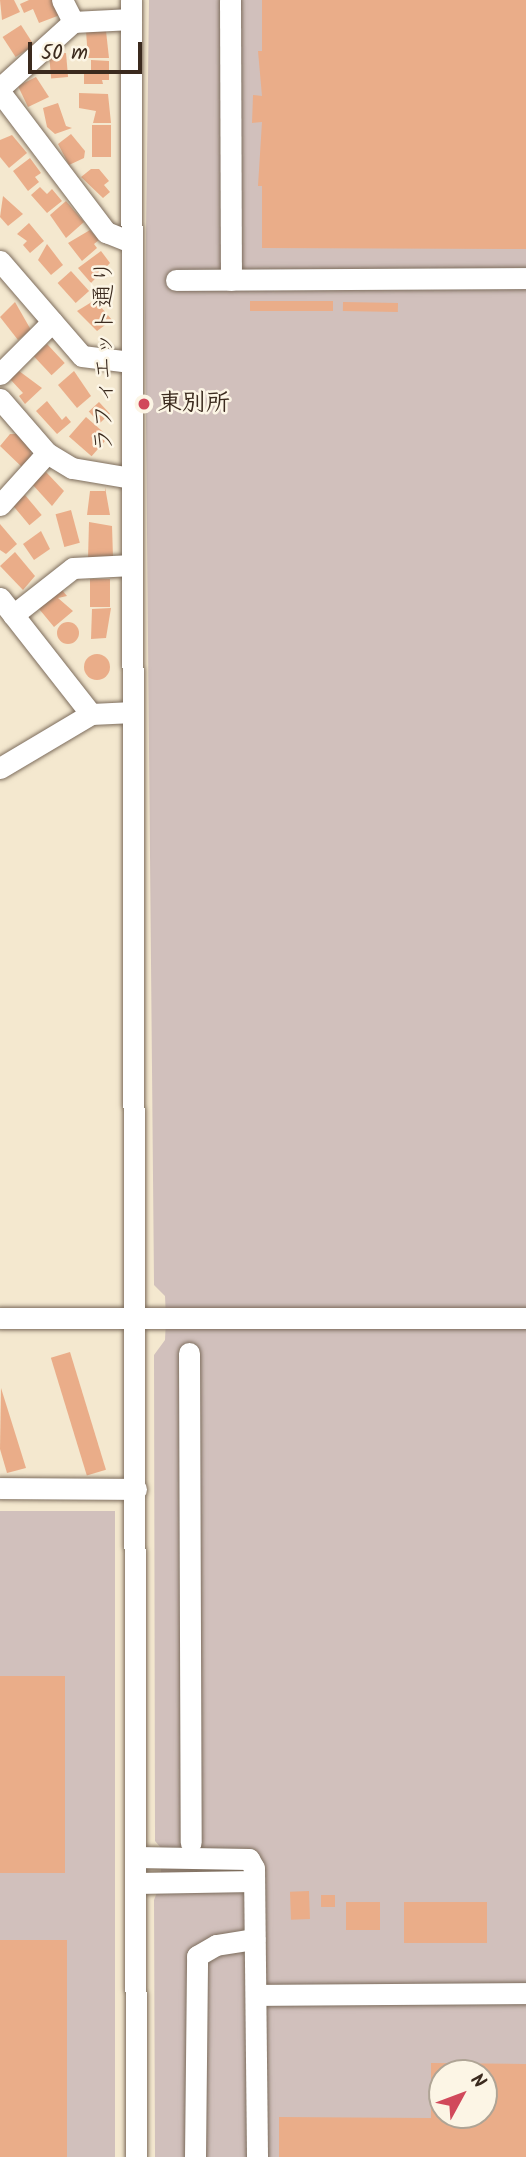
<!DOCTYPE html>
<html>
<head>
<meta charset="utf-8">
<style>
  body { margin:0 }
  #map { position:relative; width:526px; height:2157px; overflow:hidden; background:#f4e8cf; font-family:Kalam,"Klee One",sans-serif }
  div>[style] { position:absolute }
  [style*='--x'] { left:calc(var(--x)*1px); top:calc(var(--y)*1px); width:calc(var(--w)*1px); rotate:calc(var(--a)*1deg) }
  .industrial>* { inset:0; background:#d1c0bc; transform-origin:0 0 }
  .building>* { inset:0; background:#eaad89; transform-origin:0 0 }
  .round { border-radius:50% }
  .roads { filter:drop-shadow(0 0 2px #7c6c5c) drop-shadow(0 0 2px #7c6c5c) }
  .minor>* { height:21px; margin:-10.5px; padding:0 10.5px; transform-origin:10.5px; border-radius:10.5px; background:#fff }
  .dots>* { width:19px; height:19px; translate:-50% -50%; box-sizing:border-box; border:4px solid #fcf5e5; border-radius:50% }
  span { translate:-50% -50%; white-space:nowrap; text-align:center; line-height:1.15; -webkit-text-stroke:5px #fcf5e5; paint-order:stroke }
  .street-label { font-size:24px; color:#3b2a1e }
  .poi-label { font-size:24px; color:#3b2a1e; font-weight:700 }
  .left { translate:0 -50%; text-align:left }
  .north { position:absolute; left:428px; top:2059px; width:70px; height:70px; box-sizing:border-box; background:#fcf5e5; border:2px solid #afa495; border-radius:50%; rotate:49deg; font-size:19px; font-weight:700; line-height:28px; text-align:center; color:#3b2a1e }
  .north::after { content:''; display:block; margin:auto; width:24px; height:32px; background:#d1495b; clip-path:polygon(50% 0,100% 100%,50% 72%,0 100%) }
  .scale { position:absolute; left:28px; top:42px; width:114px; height:32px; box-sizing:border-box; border:4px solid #3b2a1e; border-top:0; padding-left:9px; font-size:21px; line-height:24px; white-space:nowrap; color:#3b2a1e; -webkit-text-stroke:5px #fcf5e5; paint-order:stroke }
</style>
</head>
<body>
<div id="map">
  <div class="industrial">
    <div style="clip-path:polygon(evenodd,149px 0,526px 0,526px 2157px,155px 2157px,154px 1900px,161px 1882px,161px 1848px,155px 1841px,154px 1355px,165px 1340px,166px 1319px,165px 1296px,154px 1285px,145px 316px,149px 0,442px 2073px,484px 2073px,484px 2115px,442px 2115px,442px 2073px)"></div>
    <div style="left:115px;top:1511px;width:646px;height:119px;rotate:90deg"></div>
  </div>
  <div class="building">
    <div style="clip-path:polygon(0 0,14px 0,20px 12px,2px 20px)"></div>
    <div style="clip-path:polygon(29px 0,54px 0,60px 15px,39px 23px,33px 9px,24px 13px,20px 4px)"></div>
    <div style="clip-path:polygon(262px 0,526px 0,526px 249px,262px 248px,262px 186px,258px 186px,262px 122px,252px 123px,253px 95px,262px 96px,258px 51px,262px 51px)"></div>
    <div style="left:21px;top:25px;width:24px;height:22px;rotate:57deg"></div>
    <div style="clip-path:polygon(86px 31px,106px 31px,109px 58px,88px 58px)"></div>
    <div style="left:66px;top:53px;width:24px;height:17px;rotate:85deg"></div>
    <div style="clip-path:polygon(91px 60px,109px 61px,109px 80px,102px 80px,103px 84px,84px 84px,84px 71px,91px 71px)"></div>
    <div style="clip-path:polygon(36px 77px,49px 97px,28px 107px,18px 86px)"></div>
    <div style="clip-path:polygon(79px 93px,108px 94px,111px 123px,93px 123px,96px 111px,79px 108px)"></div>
    <div style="clip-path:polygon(58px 103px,66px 126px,72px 128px,55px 134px,47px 127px,43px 108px)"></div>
    <div style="left:92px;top:125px;width:19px;height:32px"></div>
    <div style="clip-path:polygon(71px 134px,85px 151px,84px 158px,69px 165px,58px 144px)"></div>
    <div style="clip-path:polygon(12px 135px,27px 153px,9px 168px,0 157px,0 140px)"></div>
    <div style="clip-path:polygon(30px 158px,41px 173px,35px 177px,39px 182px,28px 191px,13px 171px)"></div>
    <div style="clip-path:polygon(91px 169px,99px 169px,109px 181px,104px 185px,110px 192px,103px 198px,81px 177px)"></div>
    <div style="clip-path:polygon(40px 187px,47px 194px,52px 189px,62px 201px,47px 213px,31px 195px)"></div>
    <div style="clip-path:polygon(3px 196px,23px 214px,8px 226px,0 217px)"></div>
    <div style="clip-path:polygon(66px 201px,84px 222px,66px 238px,50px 215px)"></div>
    <div style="clip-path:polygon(29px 223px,44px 241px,30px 253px,23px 245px,27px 241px,17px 234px)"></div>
    <div style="clip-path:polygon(90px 230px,99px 240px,94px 244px,97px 248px,82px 261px,68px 243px)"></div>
    <div style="clip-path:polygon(47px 244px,63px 265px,51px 275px,38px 260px)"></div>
    <div style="clip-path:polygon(101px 251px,110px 263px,91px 283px,78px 268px)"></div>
    <div style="left:71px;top:271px;width:27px;height:18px;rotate:48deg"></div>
    <div style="clip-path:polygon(95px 300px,112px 320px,97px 331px,77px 311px)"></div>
    <div style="left:250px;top:301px;width:83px;height:10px"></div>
    <div style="clip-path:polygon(15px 302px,31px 330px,18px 340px,0 317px)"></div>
    <div style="left:343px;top:302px;width:55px;height:9px;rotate:1deg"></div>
    <div style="left:47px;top:344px;width:26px;height:18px;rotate:47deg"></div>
    <div style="clip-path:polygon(19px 371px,42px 388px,25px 404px,19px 396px,23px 393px,10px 379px)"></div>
    <div style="clip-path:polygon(74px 371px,91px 396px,77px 408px,58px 385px)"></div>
    <div style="clip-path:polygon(47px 401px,62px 420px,66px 416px,71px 422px,57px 434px,36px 411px)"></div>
    <div style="left:99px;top:402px;width:16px;height:14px;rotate:47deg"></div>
    <div style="left:86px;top:417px;width:30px;height:26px;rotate:41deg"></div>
    <div style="clip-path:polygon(10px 434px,16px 434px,33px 450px,30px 453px,34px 458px,24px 469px,0 446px)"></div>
    <div style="clip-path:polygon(46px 472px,64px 491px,52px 506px,32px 484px)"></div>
    <div style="clip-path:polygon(105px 487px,110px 515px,87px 515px,90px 491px,105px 491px)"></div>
    <div style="left:25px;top:495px;width:26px;height:16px;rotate:50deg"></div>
    <div style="left:71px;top:510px;width:34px;height:16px;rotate:75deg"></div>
    <div style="clip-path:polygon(89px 522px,112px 526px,113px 557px,88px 559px)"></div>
    <div style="clip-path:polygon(0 524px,17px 544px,6px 554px,0 550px)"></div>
    <div style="clip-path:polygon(41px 531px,50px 549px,34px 560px,23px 544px)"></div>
    <div style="clip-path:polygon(15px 552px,35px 576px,23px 590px,0 566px)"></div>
    <div style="left:90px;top:579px;width:20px;height:28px"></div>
    <div style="clip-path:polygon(62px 590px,67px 596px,58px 598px,73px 611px,54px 627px,35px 604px)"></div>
    <div style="clip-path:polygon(111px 608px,106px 638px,91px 639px,92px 609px)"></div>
    <div class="round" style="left:57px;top:622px;width:22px;height:22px"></div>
    <div class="round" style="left:84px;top:654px;width:26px;height:26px"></div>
    <div style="left:70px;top:1352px;width:123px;height:20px;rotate:73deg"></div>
    <div style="clip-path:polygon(1px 1388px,26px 1468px,7px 1473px,0 1449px)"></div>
    <div style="left:0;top:1676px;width:65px;height:197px"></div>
    <div style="left:309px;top:1891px;width:28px;height:19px;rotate:88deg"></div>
    <div style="left:321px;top:1895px;width:14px;height:12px"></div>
    <div style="left:346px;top:1902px;width:34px;height:28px"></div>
    <div style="left:404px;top:1902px;width:83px;height:41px"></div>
    <div style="left:0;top:1940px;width:67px;height:217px"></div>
    <div style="clip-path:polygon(evenodd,431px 2063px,526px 2064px,526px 2157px,279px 2157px,279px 2117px,431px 2118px,431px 2063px,442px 2073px,484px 2073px,484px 2115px,442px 2115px,442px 2073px)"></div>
  </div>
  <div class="roads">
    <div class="minor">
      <div style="--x:62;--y:0;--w:25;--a:63"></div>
      <div style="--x:131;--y:0;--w:2157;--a:89.87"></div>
      <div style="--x:230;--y:0;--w:280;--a:89.8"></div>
      <div style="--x:0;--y:88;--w:98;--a:-42.1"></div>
      <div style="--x:73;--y:22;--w:58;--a:-3"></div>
      <div style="--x:0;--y:92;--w:176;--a:52.9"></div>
      <div style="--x:106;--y:232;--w:27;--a:22"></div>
      <div style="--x:0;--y:261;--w:125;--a:49.2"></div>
      <div style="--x:82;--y:356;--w:49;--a:7"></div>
      <div style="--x:176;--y:280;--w:350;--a:-0.3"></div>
      <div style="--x:0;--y:374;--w:74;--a:-45"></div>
      <div style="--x:0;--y:399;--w:72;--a:49"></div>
      <div style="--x:47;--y:453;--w:29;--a:31"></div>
      <div style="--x:72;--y:468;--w:60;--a:9.6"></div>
      <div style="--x:0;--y:505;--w:70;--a:-47.9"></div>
      <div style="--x:0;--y:598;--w:147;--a:51.9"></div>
      <div style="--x:13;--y:615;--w:76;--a:-38.1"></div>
      <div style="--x:73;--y:568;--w:59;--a:-2.9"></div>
      <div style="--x:0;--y:768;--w:106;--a:-30.7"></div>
      <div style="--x:91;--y:714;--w:42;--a:-2.7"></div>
      <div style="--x:0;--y:1318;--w:526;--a:0"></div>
      <div style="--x:189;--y:1353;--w:489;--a:89.8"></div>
      <div style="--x:0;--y:1488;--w:136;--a:0.4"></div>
      <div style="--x:136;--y:1857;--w:113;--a:1"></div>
      <div style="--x:249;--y:1859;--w:10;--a:61"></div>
      <div style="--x:254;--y:1868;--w:289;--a:89.4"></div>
      <div style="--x:136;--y:1883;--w:118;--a:-1"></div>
      <div style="--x:256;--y:1995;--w:270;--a:-0.4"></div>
      <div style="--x:195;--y:2157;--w:201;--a:-89.4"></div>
      <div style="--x:197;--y:1956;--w:22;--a:-30"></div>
      <div style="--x:216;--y:1945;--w:39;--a:-9"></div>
    </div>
  </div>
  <div class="dots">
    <div style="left:144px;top:404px;background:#d1495b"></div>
  </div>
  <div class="street-label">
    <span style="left:105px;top:356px;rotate:-90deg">ラフィエット通り</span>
  </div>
  <div class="poi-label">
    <span class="left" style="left:158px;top:404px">東別所</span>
  </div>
  <div class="north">N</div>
  <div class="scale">50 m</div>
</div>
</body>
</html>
